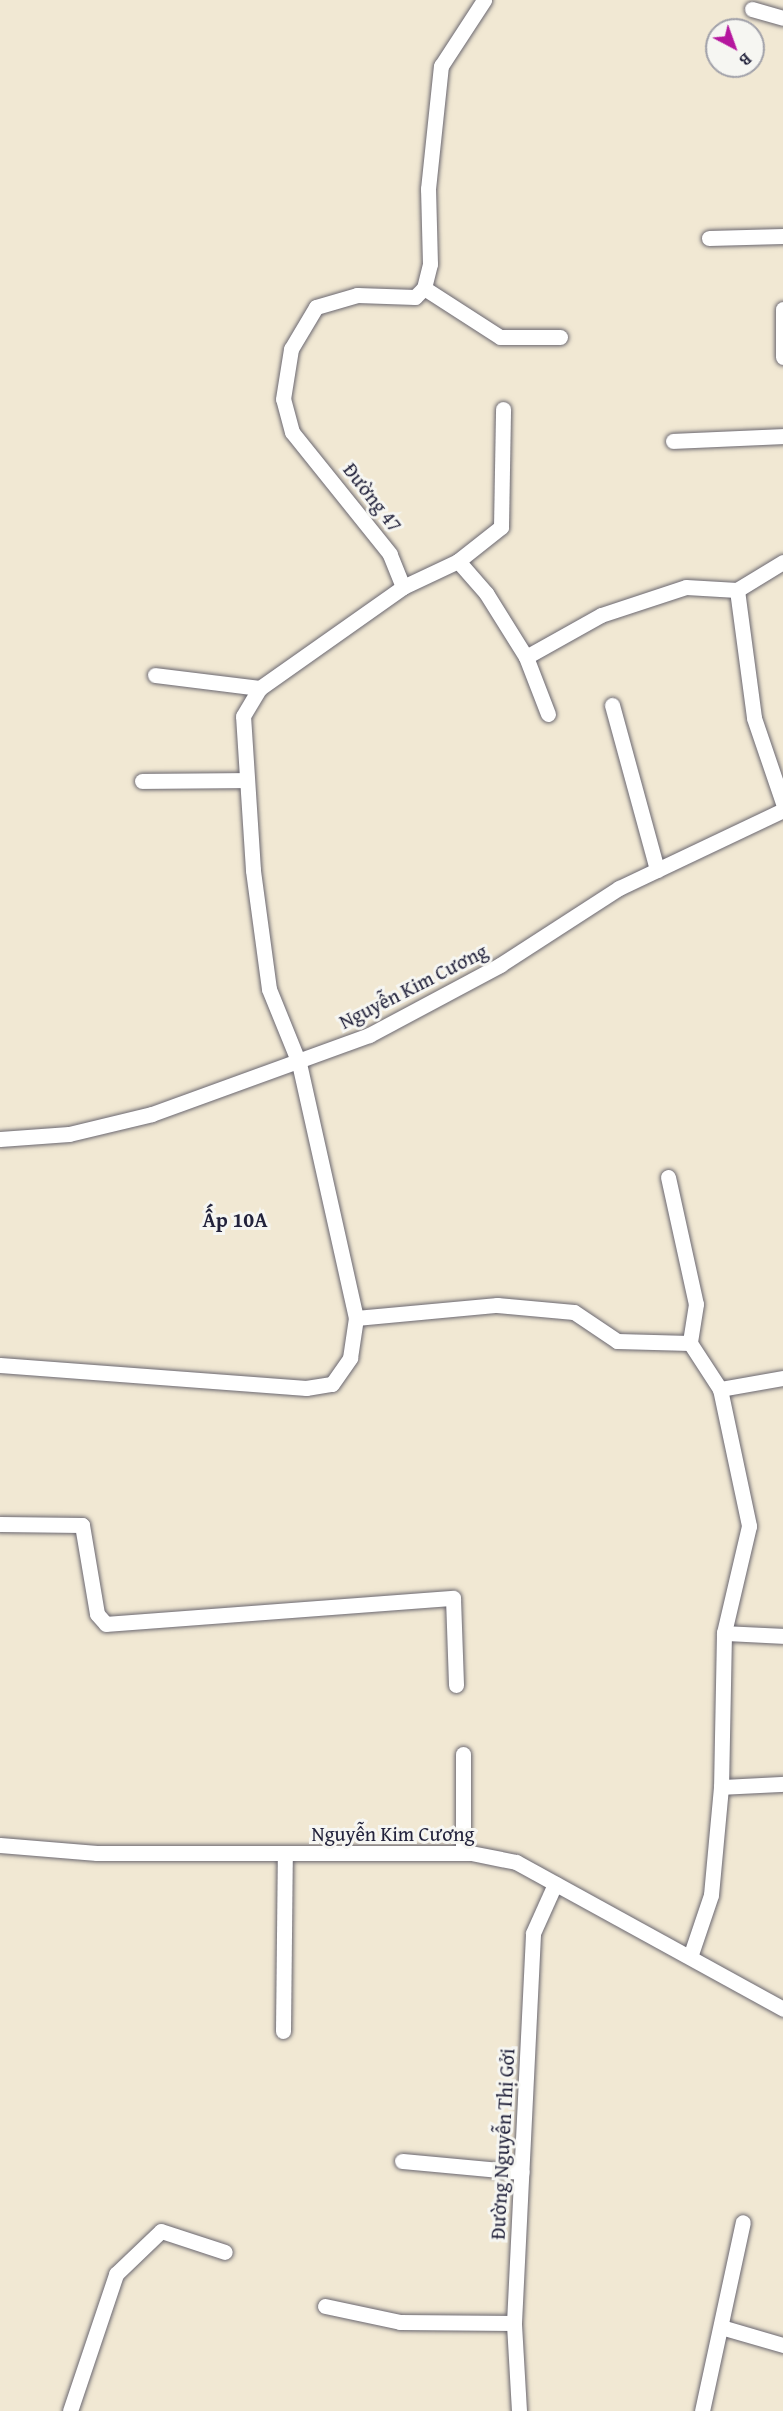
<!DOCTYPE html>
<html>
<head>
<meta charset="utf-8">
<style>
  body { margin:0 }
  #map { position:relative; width:783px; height:2411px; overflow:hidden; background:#f1e8d3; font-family:"Gentium Book Plus",serif }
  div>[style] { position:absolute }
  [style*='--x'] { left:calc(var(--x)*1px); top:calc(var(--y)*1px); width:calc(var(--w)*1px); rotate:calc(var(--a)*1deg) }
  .roads { filter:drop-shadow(0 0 2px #6a6770) drop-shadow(0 0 2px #6a6770) }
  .street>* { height:15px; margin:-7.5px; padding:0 7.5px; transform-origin:7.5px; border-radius:7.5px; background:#fff }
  span { translate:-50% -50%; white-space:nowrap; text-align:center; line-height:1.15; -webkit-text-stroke:6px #f6f6f2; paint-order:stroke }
  .street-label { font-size:20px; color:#22223b }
  .neighbourhood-label { font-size:21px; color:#22223b; font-weight:700 }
  .north { position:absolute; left:705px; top:18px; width:60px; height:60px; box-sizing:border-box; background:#f6f6f2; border:2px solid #a1a1a9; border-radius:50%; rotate:139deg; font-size:16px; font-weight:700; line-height:24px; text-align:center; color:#22223b }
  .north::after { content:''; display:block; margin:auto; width:21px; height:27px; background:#b5179e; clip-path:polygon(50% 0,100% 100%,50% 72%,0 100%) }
</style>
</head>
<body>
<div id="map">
  <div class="roads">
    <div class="street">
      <div style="--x:752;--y:9;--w:32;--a:16"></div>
      <div style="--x:709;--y:238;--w:74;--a:-1.5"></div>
      <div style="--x:424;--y:288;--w:90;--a:32.8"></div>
      <div style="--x:500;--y:337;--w:60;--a:0"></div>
      <div style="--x:783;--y:309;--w:48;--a:90"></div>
      <div style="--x:673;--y:441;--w:110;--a:-2.6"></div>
      <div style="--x:458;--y:561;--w:43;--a:48.8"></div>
      <div style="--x:486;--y:593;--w:75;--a:58"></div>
      <div style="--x:526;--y:657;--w:61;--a:68.9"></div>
      <div style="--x:403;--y:587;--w:61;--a:-25.3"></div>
      <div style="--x:458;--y:561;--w:55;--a:-38.3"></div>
      <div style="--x:501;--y:527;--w:118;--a:-89"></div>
      <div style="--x:737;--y:590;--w:129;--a:82.4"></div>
      <div style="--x:754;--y:718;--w:90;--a:71.2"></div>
      <div style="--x:526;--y:657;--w:86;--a:-29.2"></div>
      <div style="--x:601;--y:615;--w:89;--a:-18.2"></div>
      <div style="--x:686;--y:587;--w:51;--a:3.4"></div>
      <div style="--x:737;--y:590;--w:54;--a:-31.3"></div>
      <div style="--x:155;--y:675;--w:106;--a:7.1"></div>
      <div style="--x:612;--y:705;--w:171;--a:74.7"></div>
      <div style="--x:142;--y:781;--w:105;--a:-0.5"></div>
      <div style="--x:0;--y:1139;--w:69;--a:-4.1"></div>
      <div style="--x:69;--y:1134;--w:85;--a:-13.5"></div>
      <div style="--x:152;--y:1114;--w:231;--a:-20"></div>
      <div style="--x:369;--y:1035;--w:149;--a:-28.1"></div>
      <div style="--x:500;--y:965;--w:142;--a:-32.9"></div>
      <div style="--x:619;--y:888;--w:182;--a:-25.4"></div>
      <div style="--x:668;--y:1177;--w:130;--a:77.6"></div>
      <div style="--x:696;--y:1304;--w:39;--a:99"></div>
      <div style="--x:356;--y:1318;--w:142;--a:-5.3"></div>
      <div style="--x:497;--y:1305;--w:77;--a:5.2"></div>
      <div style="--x:574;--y:1312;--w:52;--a:34"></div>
      <div style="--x:617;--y:1341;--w:73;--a:1.6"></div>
      <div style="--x:690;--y:1343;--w:55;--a:56.9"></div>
      <div style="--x:720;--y:1389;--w:140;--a:78"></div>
      <div style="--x:749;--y:1526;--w:110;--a:103.2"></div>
      <div style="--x:724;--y:1633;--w:154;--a:91.1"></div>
      <div style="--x:721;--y:1787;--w:108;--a:95.3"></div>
      <div style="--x:711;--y:1895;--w:65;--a:108.7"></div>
      <div style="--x:0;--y:1365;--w:307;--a:4.3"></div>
      <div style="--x:306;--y:1388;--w:26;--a:-9"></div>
      <div style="--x:332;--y:1384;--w:32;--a:-55"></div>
      <div style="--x:350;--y:1358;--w:40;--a:-81.5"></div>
      <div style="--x:356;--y:1318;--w:261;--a:-102.6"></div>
      <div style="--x:299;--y:1063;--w:80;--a:-112.1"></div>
      <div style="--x:269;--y:989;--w:120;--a:-97.7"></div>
      <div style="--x:253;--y:870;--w:154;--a:-93.7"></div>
      <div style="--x:243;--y:716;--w:33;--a:-59"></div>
      <div style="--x:260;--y:688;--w:175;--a:-35.2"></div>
      <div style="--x:403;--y:587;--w:35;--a:-112"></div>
      <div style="--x:390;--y:554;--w:156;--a:-128.8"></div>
      <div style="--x:292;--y:432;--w:34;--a:-105"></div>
      <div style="--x:283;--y:399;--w:51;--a:-80.9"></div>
      <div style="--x:291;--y:349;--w:49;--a:-59.2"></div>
      <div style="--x:316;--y:307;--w:43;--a:-16.3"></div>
      <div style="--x:357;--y:295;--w:58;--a:2"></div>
      <div style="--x:415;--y:297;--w:13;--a:-45"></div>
      <div style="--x:424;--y:288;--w:25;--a:-76"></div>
      <div style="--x:430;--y:264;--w:75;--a:-91.5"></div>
      <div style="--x:428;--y:189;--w:124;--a:-84"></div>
      <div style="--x:441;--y:66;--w:79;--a:-56.9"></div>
      <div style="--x:720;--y:1389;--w:64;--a:-9.9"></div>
      <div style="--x:0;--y:1524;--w:82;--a:0.7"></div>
      <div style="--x:82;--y:1525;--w:90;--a:80.4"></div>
      <div style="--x:97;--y:1614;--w:13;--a:48"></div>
      <div style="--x:106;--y:1624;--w:348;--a:-4.3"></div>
      <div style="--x:453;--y:1598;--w:87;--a:88"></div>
      <div style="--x:724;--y:1633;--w:59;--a:2.9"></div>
      <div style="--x:463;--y:1754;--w:99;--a:90"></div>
      <div style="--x:721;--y:1787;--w:62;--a:-2.8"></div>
      <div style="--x:0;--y:1845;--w:97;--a:4.7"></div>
      <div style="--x:97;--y:1853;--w:374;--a:0"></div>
      <div style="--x:471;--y:1853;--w:46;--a:11.3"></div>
      <div style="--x:516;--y:1862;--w:305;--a:28.8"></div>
      <div style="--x:283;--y:2031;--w:177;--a:-89.4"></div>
      <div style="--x:402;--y:2161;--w:120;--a:5.3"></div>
      <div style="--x:325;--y:2306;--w:77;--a:12"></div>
      <div style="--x:400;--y:2322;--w:114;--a:0.5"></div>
      <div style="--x:721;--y:2327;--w:65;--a:16.2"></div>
      <div style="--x:70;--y:2411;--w:145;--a:-71.4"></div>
      <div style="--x:116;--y:2274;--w:62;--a:-43.7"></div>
      <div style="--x:161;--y:2231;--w:67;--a:18.2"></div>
      <div style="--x:519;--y:2411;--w:88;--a:-93.3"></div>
      <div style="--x:514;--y:2323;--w:390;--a:-87.2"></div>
      <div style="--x:533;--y:1933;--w:54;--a:-65.8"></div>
      <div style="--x:702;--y:2411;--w:193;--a:-77.8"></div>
    </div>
  </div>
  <div class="street-label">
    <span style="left:373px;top:497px;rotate:52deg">Đường 47</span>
    <span style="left:413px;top:986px;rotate:-27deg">Nguyễn Kim Cương</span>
    <span style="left:393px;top:1833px">Nguyễn Kim Cương</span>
    <span style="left:502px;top:2144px;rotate:-87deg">Đường Nguyễn Thị Gởi</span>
  </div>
  <div class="neighbourhood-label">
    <span style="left:235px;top:1220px">Ấp 10A</span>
  </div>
  <div class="north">B</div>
</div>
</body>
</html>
